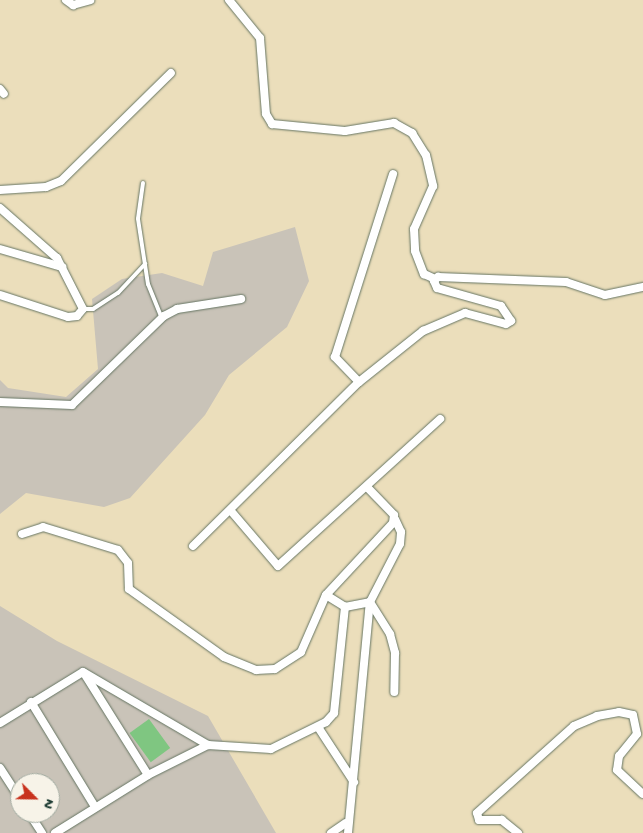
<!DOCTYPE html>
<html>
<head>
<meta charset="utf-8">
<style>
  body { margin:0 }
  #map { position:relative; width:643px; height:833px; overflow:hidden; background:#ebdebb; font-family:"Gochi Hand",sans-serif }
  div>[style] { position:absolute }
  [style*='--x'] { left:calc(var(--x)*1px); top:calc(var(--y)*1px); width:calc(var(--w)*1px); rotate:calc(var(--a)*1deg) }
  .industrial>* { inset:0; background:#c9c3b8 }
  .green>* { inset:0; background:#7fc681; transform-origin:0 0 }
  .roads { filter:drop-shadow(0 0 1px #667563) drop-shadow(0 0 1px #667563) }
  .service>* { height:4px; margin:-2px; padding:0 2px; transform-origin:2px; border-radius:2px; background:#fff }
  .minor>* { height:8px; margin:-4px; padding:0 4px; transform-origin:4px; border-radius:4px; background:#fff }
  span { translate:-50% -50%; white-space:nowrap; text-align:center; line-height:1.15; -webkit-text-stroke:4px #f7f3e8; paint-order:stroke }
  .north { position:absolute; left:10px; top:773px; width:50px; height:50px; box-sizing:border-box; background:#f7f3e8; border:1px solid #a1aaa0; border-radius:50%; rotate:113deg; font-size:14px; font-weight:700; line-height:20px; text-align:center; color:#1f3d34 }
  .north::after { content:''; display:block; margin:auto; width:18px; height:22px; background:#c8321e; clip-path:polygon(50% 0,100% 100%,50% 72%,0 100%) }
</style>
</head>
<body>
<div id="map">
  <div class="industrial">
    <div style="clip-path:polygon(295px 227px,309px 281px,287px 327px,229px 375px,205px 415px,130px 498px,104px 507px,26px 493px,0 514px,0 380px,8px 388px,66px 397px,98px 369px,92px 299px,122px 279px,162px 273px,203px 286px,213px 252px)"></div>
    <div style="clip-path:polygon(evenodd,0 606px,57px 641px,208px 716px,276px 833px,0 833px,0 606px,20px 783px,50px 783px,50px 813px,20px 813px,20px 783px)"></div>
  </div>
  <div class="green">
    <div style="left:149px;top:719px;width:36px;height:24px;rotate:54deg"></div>
  </div>
  <div class="roads">
    <div class="service">
      <div style="--x:143;--y:183;--w:36;--a:98"></div>
      <div style="--x:138;--y:219;--w:66;--a:81.3"></div>
      <div style="--x:148;--y:284;--w:38;--a:68"></div>
      <div style="--x:83;--y:309;--w:10;--a:0"></div>
      <div style="--x:93;--y:309;--w:30;--a:-33"></div>
      <div style="--x:118;--y:293;--w:40;--a:-47"></div>
    </div>
    <div class="minor">
      <div style="--x:66;--y:0;--w:9;--a:36"></div>
      <div style="--x:73;--y:5;--w:18;--a:-16"></div>
      <div style="--x:229;--y:0;--w:49;--a:50.8"></div>
      <div style="--x:260;--y:38;--w:76;--a:85.5"></div>
      <div style="--x:266;--y:114;--w:12;--a:59"></div>
      <div style="--x:272;--y:124;--w:73;--a:5.5"></div>
      <div style="--x:345;--y:131;--w:50;--a:-9.3"></div>
      <div style="--x:394;--y:123;--w:21;--a:29"></div>
      <div style="--x:412;--y:133;--w:26;--a:58"></div>
      <div style="--x:426;--y:155;--w:32;--a:77"></div>
      <div style="--x:433;--y:186;--w:47;--a:113.8"></div>
      <div style="--x:414;--y:229;--w:22;--a:87"></div>
      <div style="--x:415;--y:251;--w:25;--a:69"></div>
      <div style="--x:424;--y:274;--w:12;--a:24"></div>
      <div style="--x:0;--y:89;--w:6;--a:51"></div>
      <div style="--x:0;--y:190;--w:46;--a:-3.7"></div>
      <div style="--x:46;--y:187;--w:16;--a:-22"></div>
      <div style="--x:61;--y:181;--w:154;--a:-44.5"></div>
      <div style="--x:0;--y:208;--w:76;--a:41.3"></div>
      <div style="--x:57;--y:258;--w:57;--a:63"></div>
      <div style="--x:83;--y:309;--w:9;--a:131"></div>
      <div style="--x:77;--y:316;--w:9;--a:174"></div>
      <div style="--x:68;--y:317;--w:71;--a:-162.1"></div>
      <div style="--x:0;--y:249;--w:65;--a:16.2"></div>
      <div style="--x:359;--y:382;--w:35;--a:-134"></div>
      <div style="--x:335;--y:357;--w:192;--a:-72.4"></div>
      <div style="--x:0;--y:402;--w:72;--a:2.4"></div>
      <div style="--x:72;--y:405;--w:128;--a:-44.1"></div>
      <div style="--x:164;--y:316;--w:15;--a:-28"></div>
      <div style="--x:177;--y:309;--w:65;--a:-8.9"></div>
      <div style="--x:231;--y:511;--w:72;--a:49.5"></div>
      <div style="--x:278;--y:566;--w:219;--a:-42.2"></div>
      <div style="--x:22;--y:534;--w:22;--a:-18"></div>
      <div style="--x:43;--y:527;--w:78;--a:17"></div>
      <div style="--x:118;--y:550;--w:16;--a:52"></div>
      <div style="--x:128;--y:563;--w:26;--a:88"></div>
      <div style="--x:129;--y:589;--w:117;--a:35.6"></div>
      <div style="--x:224;--y:657;--w:35;--a:22"></div>
      <div style="--x:256;--y:670;--w:19;--a:-3"></div>
      <div style="--x:275;--y:669;--w:31;--a:-33"></div>
      <div style="--x:301;--y:652;--w:62;--a:-66.3"></div>
      <div style="--x:326;--y:595;--w:98;--a:-47.1"></div>
      <div style="--x:393;--y:523;--w:8;--a:-83"></div>
      <div style="--x:394;--y:515;--w:37;--a:-134"></div>
      <div style="--x:193;--y:546;--w:233;--a:-44.7"></div>
      <div style="--x:359;--y:382;--w:82;--a:-38.6"></div>
      <div style="--x:423;--y:331;--w:46;--a:-23.2"></div>
      <div style="--x:465;--y:313;--w:42;--a:15"></div>
      <div style="--x:506;--y:324;--w:6;--a:-31"></div>
      <div style="--x:511;--y:321;--w:18;--a:-124"></div>
      <div style="--x:501;--y:306;--w:66;--a:-164.3"></div>
      <div style="--x:437;--y:288;--w:8;--a:-113"></div>
      <div style="--x:434;--y:281;--w:6;--a:-45"></div>
      <div style="--x:438;--y:277;--w:128;--a:2.2"></div>
      <div style="--x:566;--y:282;--w:41;--a:18.4"></div>
      <div style="--x:605;--y:295;--w:39;--a:-12"></div>
      <div style="--x:326;--y:595;--w:22;--a:32"></div>
      <div style="--x:345;--y:607;--w:25;--a:-11"></div>
      <div style="--x:370;--y:602;--w:65;--a:-62.7"></div>
      <div style="--x:400;--y:544;--w:12;--a:-85"></div>
      <div style="--x:401;--y:532;--w:14;--a:-115"></div>
      <div style="--x:83;--y:672;--w:145;--a:30.3"></div>
      <div style="--x:84;--y:673;--w:120;--a:57.9"></div>
      <div style="--x:31;--y:702;--w:123;--a:58.6"></div>
      <div style="--x:0;--y:723;--w:97;--a:-31.6"></div>
      <div style="--x:318;--y:727;--w:66;--a:56.8"></div>
      <div style="--x:0;--y:768;--w:37;--a:57"></div>
      <div style="--x:29;--y:813;--w:24;--a:57"></div>
      <div style="--x:55;--y:833;--w:110;--a:-31.9"></div>
      <div style="--x:148;--y:775;--w:67;--a:-26.6"></div>
      <div style="--x:208;--y:745;--w:63;--a:3.6"></div>
      <div style="--x:271;--y:749;--w:61;--a:-26.1"></div>
      <div style="--x:326;--y:722;--w:12;--a:-48"></div>
      <div style="--x:334;--y:713;--w:107;--a:-84.1"></div>
      <div style="--x:331;--y:833;--w:18;--a:-34"></div>
      <div style="--x:348;--y:833;--w:232;--a:-84.6"></div>
      <div style="--x:370;--y:602;--w:38;--a:58"></div>
      <div style="--x:390;--y:634;--w:20;--a:75"></div>
      <div style="--x:395;--y:653;--w:39;--a:91"></div>
      <div style="--x:518;--y:833;--w:21;--a:-141"></div>
      <div style="--x:502;--y:820;--w:23;--a:180"></div>
      <div style="--x:479;--y:820;--w:7;--a:-106"></div>
      <div style="--x:477;--y:813;--w:130;--a:-41.9"></div>
      <div style="--x:574;--y:726;--w:25;--a:-23"></div>
      <div style="--x:597;--y:716;--w:22;--a:-10"></div>
      <div style="--x:619;--y:712;--w:14;--a:12"></div>
      <div style="--x:633;--y:715;--w:19;--a:78"></div>
      <div style="--x:637;--y:734;--w:28;--a:129"></div>
      <div style="--x:619;--y:756;--w:14;--a:98"></div>
      <div style="--x:617;--y:770;--w:35;--a:43"></div>
    </div>
  </div>
  <div class="north">N</div>
</div>
</body>
</html>
